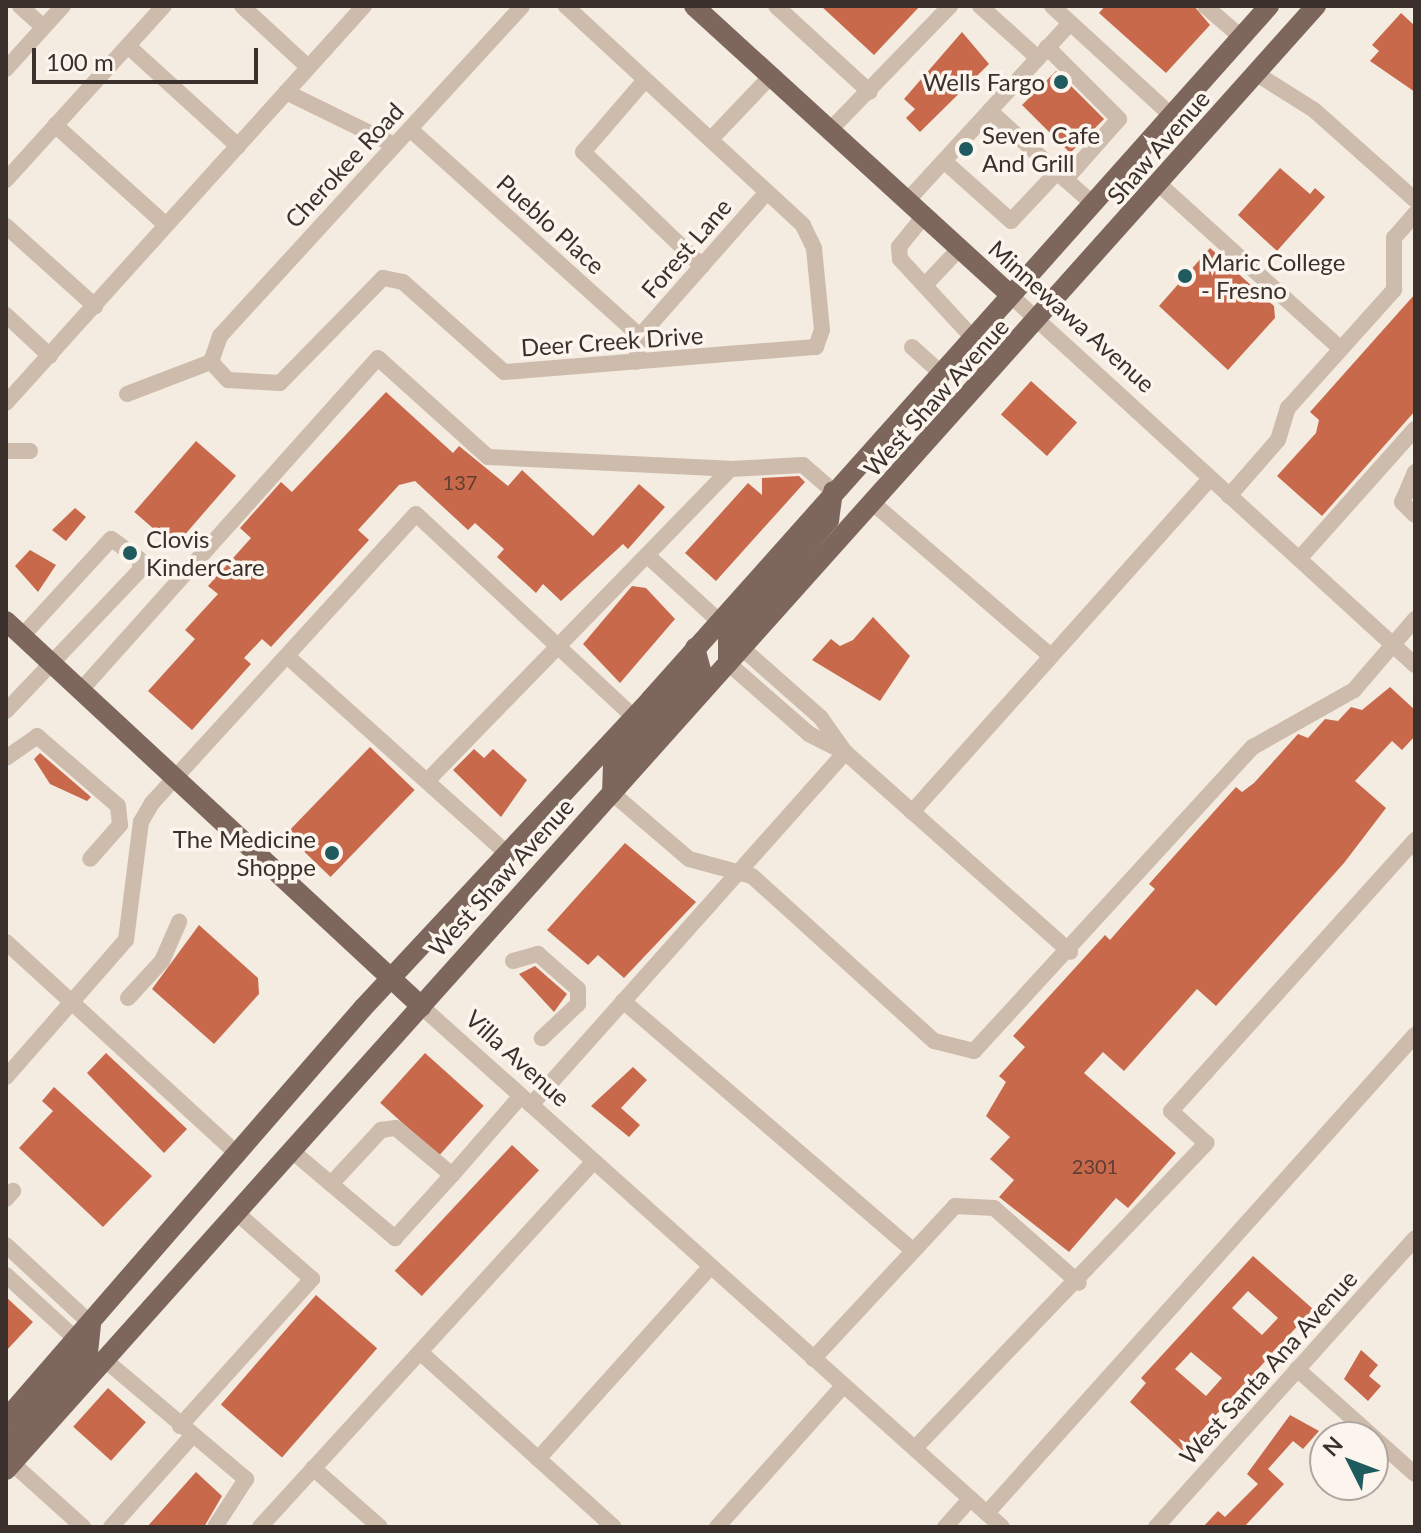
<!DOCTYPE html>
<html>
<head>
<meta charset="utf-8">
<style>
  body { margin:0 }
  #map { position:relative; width:1421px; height:1533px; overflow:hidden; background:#f4ebe1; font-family:Lato,sans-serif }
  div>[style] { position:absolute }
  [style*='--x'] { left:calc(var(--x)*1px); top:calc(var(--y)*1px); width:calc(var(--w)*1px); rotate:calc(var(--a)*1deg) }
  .building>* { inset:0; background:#c8694b; transform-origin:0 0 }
  .minor>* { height:16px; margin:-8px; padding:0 8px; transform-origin:8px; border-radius:8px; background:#cdbbac }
  .major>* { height:20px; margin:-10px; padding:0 10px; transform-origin:10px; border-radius:10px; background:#7d675c }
  .dots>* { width:22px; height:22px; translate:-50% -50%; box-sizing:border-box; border:4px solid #fbf5ee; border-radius:50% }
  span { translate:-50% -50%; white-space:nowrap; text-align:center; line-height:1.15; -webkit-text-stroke:7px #fbf5ee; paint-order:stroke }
  .number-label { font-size:20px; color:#5e3e33 }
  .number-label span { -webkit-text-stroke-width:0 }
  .poi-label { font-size:24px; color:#3b302b }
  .right { translate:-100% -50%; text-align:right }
  .left { translate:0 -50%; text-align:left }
  .street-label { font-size:24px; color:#3b302b }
  .frame { position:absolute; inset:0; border:8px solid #3b302b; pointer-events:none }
  .north { position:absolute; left:1309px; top:1421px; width:80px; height:80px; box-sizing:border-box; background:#fbf5ee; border:2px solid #aea6a0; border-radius:50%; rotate:312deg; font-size:22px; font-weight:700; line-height:32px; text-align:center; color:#3b302b }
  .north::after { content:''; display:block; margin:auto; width:28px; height:36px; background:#1f5a5e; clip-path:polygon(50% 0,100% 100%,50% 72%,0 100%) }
  .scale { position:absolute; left:32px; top:48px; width:226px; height:36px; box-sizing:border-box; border:4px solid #3b302b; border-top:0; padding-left:10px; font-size:24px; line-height:28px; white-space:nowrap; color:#3b302b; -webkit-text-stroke:6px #fbf5ee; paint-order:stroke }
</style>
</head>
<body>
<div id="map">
  <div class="building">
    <div style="clip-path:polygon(821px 6px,920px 6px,874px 55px)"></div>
    <div style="clip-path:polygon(1105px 6px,1194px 6px,1210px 25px,1166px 73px,1099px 13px)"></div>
    <div style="clip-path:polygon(1401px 13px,1415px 26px,1415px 92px,1370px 61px,1379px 51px,1372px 45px)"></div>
    <div style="clip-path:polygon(962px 32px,989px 64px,920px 132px,906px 118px,915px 109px,904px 99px)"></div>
    <div style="left:1056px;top:71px;width:68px;height:48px;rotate:45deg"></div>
    <div style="clip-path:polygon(1280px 168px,1310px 194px,1315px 188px,1325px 197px,1277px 251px,1238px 215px)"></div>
    <div style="clip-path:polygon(1210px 248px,1274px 306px,1275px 318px,1228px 370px,1159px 306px)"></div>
    <div style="clip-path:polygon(1415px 294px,1415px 411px,1322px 516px,1277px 476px,1316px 433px,1319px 420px,1310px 412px)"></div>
    <div style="left:1031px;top:381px;width:62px;height:45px;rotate:42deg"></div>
    <div style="clip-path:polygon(386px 392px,453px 453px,459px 446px,508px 486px,522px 470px,593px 536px,639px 484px,665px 507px,628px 549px,623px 544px,561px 601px,543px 584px,536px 593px,497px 557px,504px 549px,475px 523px,468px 530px,415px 481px,399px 485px,358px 530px,369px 540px,271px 647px,262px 639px,244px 658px,251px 664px,192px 730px,148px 691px,195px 639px,185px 630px,218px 594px,208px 586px,251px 538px,240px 528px,281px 482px,292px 492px)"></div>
    <div style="left:196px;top:441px;width:53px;height:94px;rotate:41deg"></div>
    <div style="clip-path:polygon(799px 476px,805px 482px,716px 581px,685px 553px,748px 483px,762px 495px,762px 478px)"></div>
    <div style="clip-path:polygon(75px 508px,86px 517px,66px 541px,52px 530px)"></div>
    <div style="clip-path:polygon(30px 550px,56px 565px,38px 592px,15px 566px)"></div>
    <div style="clip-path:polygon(632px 586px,646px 588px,675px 619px,620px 683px,583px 644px)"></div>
    <div style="clip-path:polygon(873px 617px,910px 656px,880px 701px,812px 660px,831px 639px,840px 646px,853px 640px)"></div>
    <div style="clip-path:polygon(1390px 687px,1415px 710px,1415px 736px,1402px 750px,1392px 741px,1355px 781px,1386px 808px,1344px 863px,1216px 1006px,1197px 989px,1124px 1071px,1103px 1052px,1084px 1073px,1176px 1153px,1128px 1208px,1116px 1198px,1069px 1252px,999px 1197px,1014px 1180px,990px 1159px,1010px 1137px,986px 1116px,1006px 1082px,999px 1076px,1025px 1047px,1013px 1036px,1105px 935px,1110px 940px,1124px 924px,1155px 889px,1149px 884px,1236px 787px,1242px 792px,1254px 783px,1298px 734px,1308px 738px,1325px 719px,1338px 721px,1351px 707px,1362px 710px)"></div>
    <div style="left:370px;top:747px;width:62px;height:121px;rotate:44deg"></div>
    <div style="clip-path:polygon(474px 749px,484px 758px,493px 749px,527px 780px,501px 817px,453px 770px)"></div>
    <div style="clip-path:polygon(40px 753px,91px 797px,87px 801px,50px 784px,34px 759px)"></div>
    <div style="clip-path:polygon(625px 843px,696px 902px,624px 978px,598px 955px,588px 965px,547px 930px)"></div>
    <div style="clip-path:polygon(199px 925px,258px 978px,259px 994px,214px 1044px,152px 989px)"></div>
    <div style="clip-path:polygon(535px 966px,567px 994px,554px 1012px,519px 974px)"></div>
    <div style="clip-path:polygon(106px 1053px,187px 1129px,164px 1153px,87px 1073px)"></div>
    <div style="left:425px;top:1053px;width:79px;height:67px;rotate:42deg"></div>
    <div style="clip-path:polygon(633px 1067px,647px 1080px,621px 1108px,640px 1125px,629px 1137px,591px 1106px)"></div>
    <div style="clip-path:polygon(54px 1087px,152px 1176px,103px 1227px,19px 1148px,53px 1111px,42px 1101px)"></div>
    <div style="left:512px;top:1145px;width:37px;height:172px;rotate:43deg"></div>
    <div style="clip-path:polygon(evenodd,1253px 1256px,1313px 1309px,1183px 1451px,1130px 1402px,1146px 1383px,1141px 1378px,1253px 1256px,1248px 1291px,1278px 1318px,1262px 1335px,1232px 1308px,1248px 1291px,1253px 1256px,1191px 1352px,1222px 1378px,1206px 1396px,1175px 1369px,1191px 1352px)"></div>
    <div style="left:316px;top:1295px;width:81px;height:145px;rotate:41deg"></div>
    <div style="clip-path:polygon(6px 1297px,33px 1322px,6px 1351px)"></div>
    <div style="clip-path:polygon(1361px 1350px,1378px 1365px,1369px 1376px,1381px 1386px,1368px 1401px,1344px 1379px)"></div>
    <div style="left:108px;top:1388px;width:51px;height:52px;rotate:42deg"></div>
    <div style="clip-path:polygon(1290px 1415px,1319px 1431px,1303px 1449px,1293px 1441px,1268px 1469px,1284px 1484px,1244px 1527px,1203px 1527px,1218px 1511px,1225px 1517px,1258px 1484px,1247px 1474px)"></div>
    <div style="clip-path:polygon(196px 1472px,222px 1496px,204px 1527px,147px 1527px)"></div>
  </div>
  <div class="minor">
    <div style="--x:20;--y:6;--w:31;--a:42"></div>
    <div style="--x:242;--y:6;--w:90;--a:42.7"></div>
    <div style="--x:776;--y:6;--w:127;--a:42.5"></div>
    <div style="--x:980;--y:6;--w:78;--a:41.9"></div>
    <div style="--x:1052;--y:6;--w:160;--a:42.5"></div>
    <div style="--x:1205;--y:6;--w:48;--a:40.7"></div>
    <div style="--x:128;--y:46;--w:149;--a:42.3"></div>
    <div style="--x:1047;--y:47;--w:102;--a:45"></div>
    <div style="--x:1119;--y:119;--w:80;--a:131.5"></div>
    <div style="--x:6;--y:69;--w:85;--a:-47.9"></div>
    <div style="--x:1257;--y:74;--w:67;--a:32.3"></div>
    <div style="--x:1314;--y:110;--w:135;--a:41.7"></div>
    <div style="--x:645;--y:80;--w:95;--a:130.7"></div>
    <div style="--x:583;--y:152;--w:165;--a:43.8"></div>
    <div style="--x:286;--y:92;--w:118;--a:26.1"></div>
    <div style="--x:55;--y:125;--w:149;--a:42"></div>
    <div style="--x:411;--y:130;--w:308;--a:42"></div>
    <div style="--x:640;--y:336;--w:26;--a:99"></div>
    <div style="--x:830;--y:130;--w:173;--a:-45.9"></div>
    <div style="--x:711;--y:139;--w:87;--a:-46.4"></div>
    <div style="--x:944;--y:161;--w:90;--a:41.8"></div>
    <div style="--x:1011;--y:221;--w:67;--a:-46.8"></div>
    <div style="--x:1057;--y:172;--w:91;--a:-137.7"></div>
    <div style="--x:1058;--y:173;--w:44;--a:41.3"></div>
    <div style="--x:6;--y:180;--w:235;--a:-47.8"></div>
    <div style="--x:1160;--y:185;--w:244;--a:42.2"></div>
    <div style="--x:907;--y:201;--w:241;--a:-47.5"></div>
    <div style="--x:924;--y:216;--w:40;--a:129"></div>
    <div style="--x:899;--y:247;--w:12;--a:85"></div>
    <div style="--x:900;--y:259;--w:105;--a:47.3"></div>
    <div style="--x:6;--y:226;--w:120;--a:42"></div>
    <div style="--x:927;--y:283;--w:47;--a:-46.7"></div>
    <div style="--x:1009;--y:294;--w:550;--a:42.42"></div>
    <div style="--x:6;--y:315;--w:60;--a:43"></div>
    <div style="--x:640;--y:336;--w:192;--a:-48.6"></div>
    <div style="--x:912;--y:347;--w:36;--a:42"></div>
    <div style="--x:211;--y:362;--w:25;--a:47"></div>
    <div style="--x:228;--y:380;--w:52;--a:3.3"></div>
    <div style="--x:280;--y:383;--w:147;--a:-45.6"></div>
    <div style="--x:383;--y:278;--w:20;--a:11"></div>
    <div style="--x:403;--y:282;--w:135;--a:41.7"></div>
    <div style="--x:504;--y:372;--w:313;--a:-4.6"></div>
    <div style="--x:816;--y:347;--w:18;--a:-71"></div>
    <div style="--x:822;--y:330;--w:82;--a:-95.6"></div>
    <div style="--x:814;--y:248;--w:25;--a:-116"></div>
    <div style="--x:803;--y:225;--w:323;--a:-137.3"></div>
    <div style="--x:211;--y:362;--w:28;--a:-71"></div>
    <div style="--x:220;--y:336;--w:447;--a:-47.5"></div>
    <div style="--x:127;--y:394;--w:90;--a:-20.9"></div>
    <div style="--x:6;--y:403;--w:535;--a:-47.96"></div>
    <div style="--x:6;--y:451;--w:24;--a:0"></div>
    <div style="--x:1415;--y:472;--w:33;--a:113"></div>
    <div style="--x:1402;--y:502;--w:18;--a:45"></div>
    <div style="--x:1229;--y:496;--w:74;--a:-48.8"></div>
    <div style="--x:1278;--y:440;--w:34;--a:-73"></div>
    <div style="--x:1288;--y:408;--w:159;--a:-48.1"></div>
    <div style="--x:1394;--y:290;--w:52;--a:-90"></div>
    <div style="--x:1394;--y:238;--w:32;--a:-49"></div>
    <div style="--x:874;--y:504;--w:233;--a:40.7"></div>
    <div style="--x:650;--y:558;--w:95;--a:42.4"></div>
    <div style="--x:1299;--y:559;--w:174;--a:-48.3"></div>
    <div style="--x:742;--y:648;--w:106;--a:41.5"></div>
    <div style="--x:821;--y:718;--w:42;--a:54.8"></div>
    <div style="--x:845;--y:752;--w:301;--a:41.6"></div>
    <div style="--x:287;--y:656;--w:292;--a:41.9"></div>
    <div style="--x:728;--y:663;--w:108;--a:41.2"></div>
    <div style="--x:809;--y:734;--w:38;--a:27"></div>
    <div style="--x:81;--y:690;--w:445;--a:-48.2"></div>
    <div style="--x:378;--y:358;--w:148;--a:42"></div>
    <div style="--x:488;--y:457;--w:242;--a:2.8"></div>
    <div style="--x:730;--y:469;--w:73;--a:-3.1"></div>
    <div style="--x:803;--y:465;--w:40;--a:41"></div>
    <div style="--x:6;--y:711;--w:196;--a:-46.4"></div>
    <div style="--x:141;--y:569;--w:10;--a:-101"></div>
    <div style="--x:139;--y:559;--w:34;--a:-144"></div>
    <div style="--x:111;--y:539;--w:132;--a:132.5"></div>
    <div style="--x:6;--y:758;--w:38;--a:-35"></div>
    <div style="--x:37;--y:736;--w:107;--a:40.8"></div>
    <div style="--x:118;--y:806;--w:19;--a:84"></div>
    <div style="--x:120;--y:825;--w:45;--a:131.4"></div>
    <div style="--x:427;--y:781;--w:435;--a:-45.8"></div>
    <div style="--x:612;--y:793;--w:101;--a:40.6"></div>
    <div style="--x:689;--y:859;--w:65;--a:15.1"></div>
    <div style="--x:752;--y:876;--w:246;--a:42.2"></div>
    <div style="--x:934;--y:1041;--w:41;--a:14"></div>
    <div style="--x:974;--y:1051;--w:413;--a:-47.5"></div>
    <div style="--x:1253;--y:747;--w:116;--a:-29.4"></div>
    <div style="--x:1354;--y:690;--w:94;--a:-49.3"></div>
    <div style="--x:912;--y:812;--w:447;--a:-48.2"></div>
    <div style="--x:6;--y:942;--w:311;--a:42.5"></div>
    <div style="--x:513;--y:961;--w:26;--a:-16"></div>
    <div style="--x:538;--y:954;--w:53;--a:41.2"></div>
    <div style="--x:578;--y:989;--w:15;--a:90"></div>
    <div style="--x:578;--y:1004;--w:50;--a:136.6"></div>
    <div style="--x:128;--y:998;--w:50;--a:-47.4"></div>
    <div style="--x:162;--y:961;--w:43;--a:-66.4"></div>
    <div style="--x:623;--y:1001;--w:381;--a:40.7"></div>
    <div style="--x:422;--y:1007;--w:779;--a:41.88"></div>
    <div style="--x:6;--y:1077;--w:182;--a:-48.8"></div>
    <div style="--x:126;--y:940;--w:119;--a:-82.8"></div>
    <div style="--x:141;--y:822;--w:22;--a:-60"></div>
    <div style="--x:152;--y:803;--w:391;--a:-47.6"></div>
    <div style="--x:416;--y:514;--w:298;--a:43"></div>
    <div style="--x:531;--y:1105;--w:472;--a:-48.3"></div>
    <div style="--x:292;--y:1151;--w:51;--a:40.2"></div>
    <div style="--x:331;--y:1184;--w:74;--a:-47.2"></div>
    <div style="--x:381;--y:1130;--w:15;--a:-8"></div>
    <div style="--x:396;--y:1128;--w:73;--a:40"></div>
    <div style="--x:452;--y:1175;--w:105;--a:-48.9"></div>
    <div style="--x:331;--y:1184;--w:84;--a:40.2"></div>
    <div style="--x:395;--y:1238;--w:85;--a:-47.9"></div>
    <div style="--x:6;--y:1199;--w:11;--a:-49"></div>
    <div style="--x:6;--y:1245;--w:116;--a:42.9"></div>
    <div style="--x:6;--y:1275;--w:96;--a:42.5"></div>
    <div style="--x:420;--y:1352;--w:261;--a:42.1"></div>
    <div style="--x:813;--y:1359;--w:209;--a:-47.1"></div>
    <div style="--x:955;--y:1206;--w:39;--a:3"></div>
    <div style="--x:994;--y:1208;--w:113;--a:41.4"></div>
    <div style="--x:105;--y:1360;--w:185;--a:40.2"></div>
    <div style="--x:246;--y:1479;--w:57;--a:122.9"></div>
    <div style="--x:1297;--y:1369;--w:158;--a:41.7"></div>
    <div style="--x:180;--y:1426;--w:198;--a:-48.1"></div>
    <div style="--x:312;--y:1279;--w:100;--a:-138.7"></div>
    <div style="--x:915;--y:1448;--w:422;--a:-46.3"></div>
    <div style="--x:1206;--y:1143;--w:47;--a:-137.6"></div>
    <div style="--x:1171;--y:1111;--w:365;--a:-48"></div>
    <div style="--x:538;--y:1459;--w:259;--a:-48.1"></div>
    <div style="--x:12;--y:1463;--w:96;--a:42"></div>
    <div style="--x:313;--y:1468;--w:89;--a:41.4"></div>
    <div style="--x:987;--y:1513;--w:642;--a:-48.16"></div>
    <div style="--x:111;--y:1527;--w:123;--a:-48.3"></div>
    <div style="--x:260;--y:1527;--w:495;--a:-47.6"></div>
    <div style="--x:717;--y:1527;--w:189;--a:-48.2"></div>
    <div style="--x:945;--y:1527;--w:38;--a:-48"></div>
    <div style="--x:1156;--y:1527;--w:388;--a:-48.1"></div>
  </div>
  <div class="major">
    <div style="--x:694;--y:6;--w:427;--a:42.4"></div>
    <div style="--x:6;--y:621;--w:567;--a:42.86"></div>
    <div style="--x:728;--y:663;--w:26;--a:-90"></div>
    <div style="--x:728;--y:637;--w:155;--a:-49.2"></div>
    <div style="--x:829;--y:520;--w:29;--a:-82"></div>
    <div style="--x:612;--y:793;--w:27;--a:-88"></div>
    <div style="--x:613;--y:766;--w:130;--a:-47.5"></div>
    <div style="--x:701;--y:670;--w:23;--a:-105"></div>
    <div style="--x:6;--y:1419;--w:544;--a:-49.02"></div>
    <div style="--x:363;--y:1008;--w:421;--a:-47"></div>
    <div style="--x:650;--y:700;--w:930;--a:-48.27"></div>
    <div style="--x:12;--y:1463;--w:25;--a:-88"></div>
    <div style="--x:13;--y:1438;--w:113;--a:-48.6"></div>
    <div style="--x:88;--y:1353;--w:29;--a:-84"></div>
    <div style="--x:6;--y:1470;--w:1965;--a:-48.18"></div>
  </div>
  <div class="dots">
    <div style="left:1061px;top:82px;background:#1f5a5e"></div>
    <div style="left:966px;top:149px;background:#1f5a5e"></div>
    <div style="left:1185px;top:276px;background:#1f5a5e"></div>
    <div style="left:130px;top:553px;background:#1f5a5e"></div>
    <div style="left:332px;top:853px;background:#1f5a5e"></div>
  </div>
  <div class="number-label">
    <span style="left:460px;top:482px">137</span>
    <span style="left:1095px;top:1166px">2301</span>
  </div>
  <div class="poi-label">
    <span class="right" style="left:1045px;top:82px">Wells Fargo</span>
    <span class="left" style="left:982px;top:149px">Seven Cafe<br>And Grill</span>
    <span class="left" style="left:1201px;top:276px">Maric College<br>- Fresno</span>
    <span class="left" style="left:146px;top:553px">Clovis<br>KinderCare</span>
    <span class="right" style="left:316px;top:853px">The Medicine<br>Shoppe</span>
  </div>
  <div class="street-label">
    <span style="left:1158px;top:147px;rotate:-49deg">Shaw Avenue</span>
    <span style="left:344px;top:165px;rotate:-47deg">Cherokee Road</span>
    <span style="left:551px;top:224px;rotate:42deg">Pueblo Place</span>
    <span style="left:686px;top:248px;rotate:-49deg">Forest Lane</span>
    <span style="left:1072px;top:316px;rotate:42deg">Minnewawa Avenue</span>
    <span style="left:612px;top:341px;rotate:-4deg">Deer Creek Drive</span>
    <span style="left:936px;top:397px;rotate:-48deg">West Shaw Avenue</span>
    <span style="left:501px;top:877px;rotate:-48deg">West Shaw Avenue</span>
    <span style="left:518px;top:1058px;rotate:42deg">Villa Avenue</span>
    <span style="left:1268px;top:1367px;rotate:-48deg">West Santa Ana Avenue</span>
  </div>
  <div class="frame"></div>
  <div class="north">N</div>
  <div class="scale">100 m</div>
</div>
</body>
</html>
